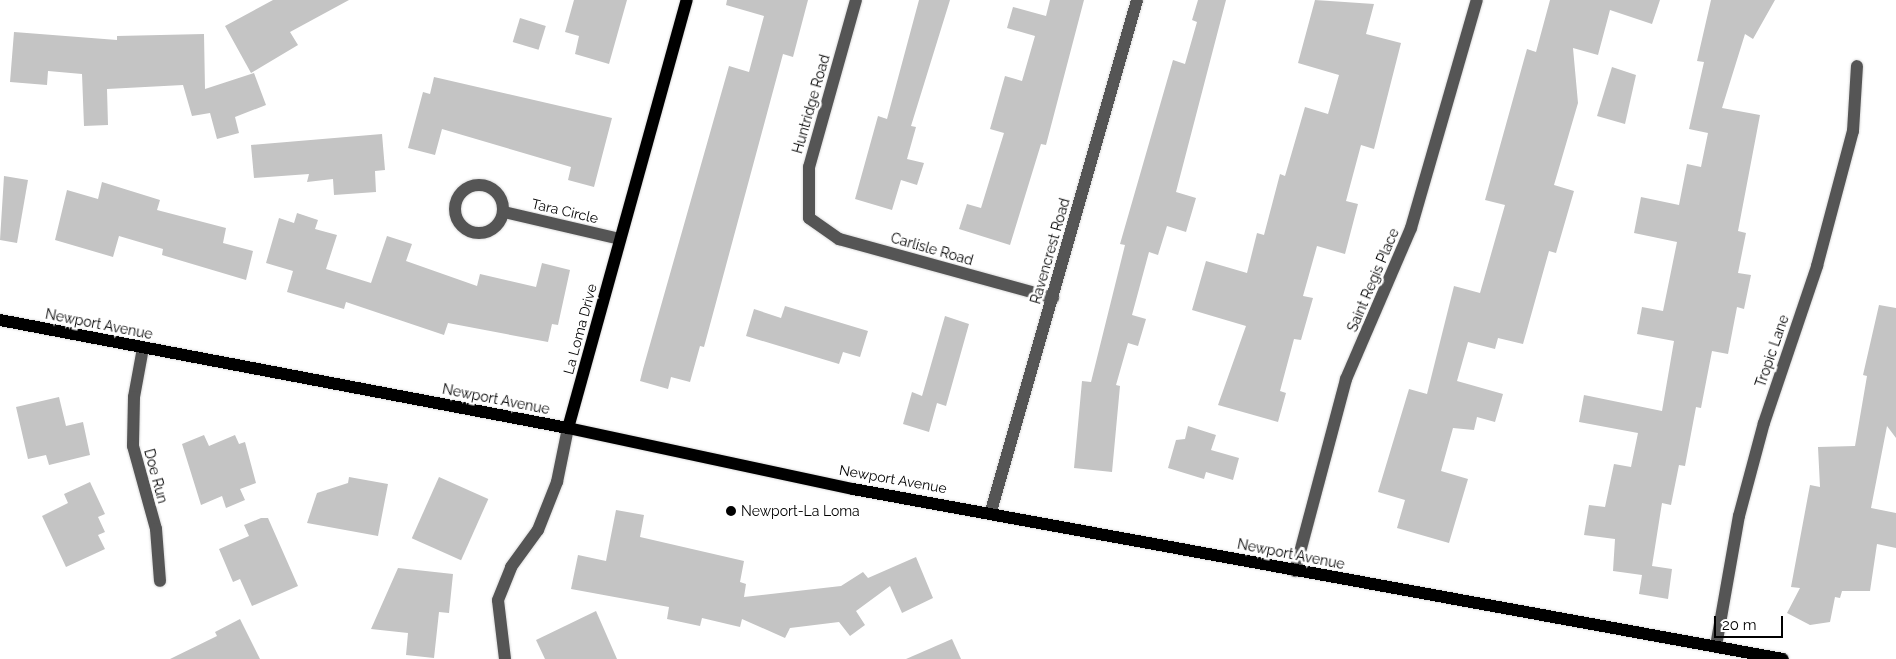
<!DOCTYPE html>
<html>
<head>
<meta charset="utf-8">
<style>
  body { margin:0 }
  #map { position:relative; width:1896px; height:659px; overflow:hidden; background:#fff; font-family:Raleway,sans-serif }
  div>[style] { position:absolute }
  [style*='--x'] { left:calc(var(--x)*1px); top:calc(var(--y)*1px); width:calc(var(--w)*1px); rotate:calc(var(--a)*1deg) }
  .building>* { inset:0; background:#c4c4c4; transform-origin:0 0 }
  .roads { filter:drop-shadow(0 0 1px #dbdbdb) drop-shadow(0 0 1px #dbdbdb) }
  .minor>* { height:12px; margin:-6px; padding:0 6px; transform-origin:6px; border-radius:6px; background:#555 }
  .minor>.ring { margin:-6px; padding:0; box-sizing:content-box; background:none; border:12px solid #555; border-radius:50% }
  .major>* { height:12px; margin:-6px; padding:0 6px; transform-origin:6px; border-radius:6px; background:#000 }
  .dots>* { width:14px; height:14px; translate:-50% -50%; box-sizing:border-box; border:2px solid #fff; border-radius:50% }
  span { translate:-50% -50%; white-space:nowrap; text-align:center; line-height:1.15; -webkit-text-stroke:5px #fff; paint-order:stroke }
  .street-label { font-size:14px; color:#000 }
  .poi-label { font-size:14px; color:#000 }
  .left { translate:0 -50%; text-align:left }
  .scale { position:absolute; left:1714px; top:616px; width:69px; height:22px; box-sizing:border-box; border:2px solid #000; border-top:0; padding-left:6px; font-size:15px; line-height:18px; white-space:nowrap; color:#000; -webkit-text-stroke:4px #fff; paint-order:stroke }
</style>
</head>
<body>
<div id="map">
  <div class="building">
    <div style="clip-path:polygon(273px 0,349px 0,290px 32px,298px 45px,251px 73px,225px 26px)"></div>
    <div style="clip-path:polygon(574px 0,627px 0,609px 64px,575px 54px,579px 36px,565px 32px)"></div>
    <div style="clip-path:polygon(727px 0,808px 0,793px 57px,783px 54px,704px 347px,700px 346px,690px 382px,671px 377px,668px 389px,640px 381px,643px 369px,729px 66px,749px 72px,764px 16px,726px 5px)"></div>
    <div style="clip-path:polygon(919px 0,950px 0,911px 126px,916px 127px,907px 159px,924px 163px,917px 185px,901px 180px,892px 210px,855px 199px,878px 116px,887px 119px)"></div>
    <div style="clip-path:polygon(1050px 0,1084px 0,1046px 145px,1041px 144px,1010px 245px,959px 229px,967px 204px,981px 208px,1004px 133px,990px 129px,1005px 76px,1022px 81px,1035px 36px,1007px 28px,1013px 7px,1046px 16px)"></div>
    <div style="clip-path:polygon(1198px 0,1226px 0,1176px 192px,1196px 198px,1186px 232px,1167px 226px,1158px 255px,1149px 252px,1132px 315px,1146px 319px,1138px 346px,1128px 343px,1116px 385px,1120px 386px,1112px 472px,1074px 468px,1082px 381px,1091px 382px,1125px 245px,1120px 244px,1173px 60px,1185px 64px,1197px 22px,1192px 20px)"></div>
    <div style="clip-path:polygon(1315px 0,1374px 4px,1366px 34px,1401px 43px,1374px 149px,1361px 145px,1346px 201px,1358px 204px,1345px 254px,1317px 246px,1303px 296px,1313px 298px,1301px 340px,1294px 339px,1280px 391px,1286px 393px,1278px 422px,1218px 405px,1246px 326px,1192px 310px,1206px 261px,1247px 273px,1257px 233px,1264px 235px,1280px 174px,1285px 176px,1305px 107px,1328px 114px,1339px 75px,1298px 63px)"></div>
    <div style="clip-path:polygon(1550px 0,1660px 0,1652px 24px,1610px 10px,1598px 55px,1573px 48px,1578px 103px,1554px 185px,1574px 191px,1556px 253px,1549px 251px,1523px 344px,1498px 338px,1495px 349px,1468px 342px,1457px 381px,1503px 394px,1495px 422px,1477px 417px,1474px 430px,1453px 428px,1441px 471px,1468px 479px,1449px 543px,1397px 528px,1405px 500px,1378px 492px,1409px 389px,1427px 394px,1454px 286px,1480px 293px,1505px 205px,1485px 200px,1527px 49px,1536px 52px)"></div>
    <div style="clip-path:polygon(1711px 0,1775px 0,1753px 39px,1745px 34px,1722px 108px,1760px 115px,1738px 231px,1746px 233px,1738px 273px,1751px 275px,1744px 309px,1737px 307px,1728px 354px,1712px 351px,1701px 408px,1696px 407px,1685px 466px,1679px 465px,1671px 505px,1662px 503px,1652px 566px,1672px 569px,1668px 599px,1639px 594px,1642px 575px,1613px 571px,1615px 539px,1584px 535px,1589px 505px,1605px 507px,1614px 464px,1631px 467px,1638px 433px,1579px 422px,1584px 395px,1662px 411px,1674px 341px,1637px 334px,1642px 307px,1663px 311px,1677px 242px,1634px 233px,1641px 197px,1679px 205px,1687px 164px,1701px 167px,1708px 133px,1689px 129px,1704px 62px,1697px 61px)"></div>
    <div style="left:520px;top:18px;width:27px;height:25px;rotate:17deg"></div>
    <div style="clip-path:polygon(14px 32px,117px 40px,117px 36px,204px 34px,205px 89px,254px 73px,266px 105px,235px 117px,239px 133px,217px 139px,210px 113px,192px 116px,183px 85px,107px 89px,108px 125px,84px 126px,82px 74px,48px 71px,47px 85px,10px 82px)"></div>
    <div style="clip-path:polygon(1612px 67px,1636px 75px,1625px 124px,1597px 116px)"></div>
    <div style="clip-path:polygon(434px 77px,612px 118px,594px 187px,568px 180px,571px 167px,442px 129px,435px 155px,408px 148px,423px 92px,430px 94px)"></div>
    <div style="clip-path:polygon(382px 134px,385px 170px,375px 171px,376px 192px,334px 195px,333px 179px,307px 182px,309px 174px,254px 178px,251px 145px)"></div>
    <div style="clip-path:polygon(4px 176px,28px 180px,17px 243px,0 240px)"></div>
    <div style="clip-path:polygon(102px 182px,160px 200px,157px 210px,226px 228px,223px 243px,253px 251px,246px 280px,162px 255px,163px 249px,119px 236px,113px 257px,55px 240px,67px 190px,98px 199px)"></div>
    <div style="clip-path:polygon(297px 213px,318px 220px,315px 229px,337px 235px,326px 269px,371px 283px,387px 236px,412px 244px,406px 261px,477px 286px,480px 274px,536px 287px,542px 263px,570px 270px,558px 325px,552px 324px,548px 342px,448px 323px,444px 335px,346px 302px,344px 309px,287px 292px,293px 271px,266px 263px,279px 218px,294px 223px)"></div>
    <div style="clip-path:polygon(1879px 305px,1896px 308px,1896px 438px,1887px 426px,1871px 508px,1896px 513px,1896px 548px,1877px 544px,1870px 591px,1842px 591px,1840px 598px,1835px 597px,1830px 622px,1810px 625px,1787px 613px,1800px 588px,1791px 587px,1810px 485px,1820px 487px,1818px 447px,1855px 446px,1867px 376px,1863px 375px)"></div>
    <div style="clip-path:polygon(785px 306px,868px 331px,860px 357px,843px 352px,839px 364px,746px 336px,754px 309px,781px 318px)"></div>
    <div style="clip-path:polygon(945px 316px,969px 324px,946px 406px,937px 403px,929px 432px,903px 424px,912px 392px,922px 396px)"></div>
    <div style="clip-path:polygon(59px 397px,66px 426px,83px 422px,90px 455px,49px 465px,46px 455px,28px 459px,16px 407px)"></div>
    <div style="clip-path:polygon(1188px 426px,1216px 435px,1211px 450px,1239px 458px,1233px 480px,1206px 472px,1204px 479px,1168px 468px,1176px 440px,1185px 439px)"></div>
    <div style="clip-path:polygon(204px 435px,209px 446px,235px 435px,239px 444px,245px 442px,256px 483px,240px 489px,245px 500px,226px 508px,222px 496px,201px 505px,182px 444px)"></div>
    <div style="clip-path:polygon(349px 477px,388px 484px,378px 536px,307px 523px,317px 493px,348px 483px)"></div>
    <div style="left:439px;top:477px;width:54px;height:67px;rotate:24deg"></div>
    <div style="clip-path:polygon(90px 482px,105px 514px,98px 517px,105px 532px,98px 535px,105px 549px,66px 567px,42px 516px,68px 503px,64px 494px)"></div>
    <div style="clip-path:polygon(616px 510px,644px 515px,640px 537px,744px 561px,740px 582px,746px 584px,744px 597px,841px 586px,863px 572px,868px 578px,916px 557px,933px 598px,902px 613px,890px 586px,856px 611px,865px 625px,850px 636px,839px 622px,790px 628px,785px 638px,742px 619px,740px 627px,702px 618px,700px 626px,667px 619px,669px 607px,571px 589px,578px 555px,606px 561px)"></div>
    <div style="clip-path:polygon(261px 518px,268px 518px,298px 586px,252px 606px,240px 579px,233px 582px,219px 549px,249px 536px,244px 525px)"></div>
    <div style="clip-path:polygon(398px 568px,453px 574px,449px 613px,439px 612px,434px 658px,406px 655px,408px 633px,371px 629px)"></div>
    <div style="clip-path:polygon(596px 611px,617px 659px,545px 659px,536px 640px)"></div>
    <div style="clip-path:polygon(240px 619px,260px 659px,170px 659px,217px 636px,215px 632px)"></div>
    <div style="clip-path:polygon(952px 639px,961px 659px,906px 659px)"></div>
  </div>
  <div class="roads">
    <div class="minor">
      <div style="--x:856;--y:0;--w:173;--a:105.7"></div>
      <div style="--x:809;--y:167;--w:51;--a:90"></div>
      <div style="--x:809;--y:218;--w:37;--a:35"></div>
      <div style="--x:839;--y:239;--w:222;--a:15.4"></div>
      <div class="ring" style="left:455px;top:185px;width:36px;height:36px"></div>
      <div style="--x:504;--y:212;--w:119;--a:13.1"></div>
      <div style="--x:143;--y:348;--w:50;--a:100.4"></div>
      <div style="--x:134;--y:397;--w:49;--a:91.2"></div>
      <div style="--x:133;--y:446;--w:86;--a:74.5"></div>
      <div style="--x:156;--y:529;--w:52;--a:85.6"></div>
      <div style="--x:991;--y:511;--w:531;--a:-74.05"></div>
      <div style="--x:1295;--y:571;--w:199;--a:-75.1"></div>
      <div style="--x:1346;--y:379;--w:164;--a:-66.7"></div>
      <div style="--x:1411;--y:228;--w:237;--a:-73.9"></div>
      <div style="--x:1716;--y:646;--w:132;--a:-80"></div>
      <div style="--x:1739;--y:516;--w:96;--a:-75"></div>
      <div style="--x:1764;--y:423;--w:166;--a:-71.3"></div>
      <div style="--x:1817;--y:266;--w:140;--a:-75.1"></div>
      <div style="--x:1853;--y:131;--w:65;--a:-86.5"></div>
      <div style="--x:505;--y:659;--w:59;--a:-96.8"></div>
      <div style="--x:498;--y:600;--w:35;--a:-68"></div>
      <div style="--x:511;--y:567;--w:46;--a:-53.9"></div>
      <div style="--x:538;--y:530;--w:52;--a:-68.4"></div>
      <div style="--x:557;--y:482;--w:55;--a:-78.5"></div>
    </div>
    <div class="major">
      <div style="--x:0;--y:320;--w:578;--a:10.77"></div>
      <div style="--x:568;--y:428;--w:291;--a:12.1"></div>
      <div style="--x:853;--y:489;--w:945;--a:10.36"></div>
      <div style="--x:568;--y:428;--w:444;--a:-74.5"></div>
    </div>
  </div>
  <div class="dots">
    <div style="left:731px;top:511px;background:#000"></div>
  </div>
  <div class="street-label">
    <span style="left:811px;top:104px;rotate:-74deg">Huntridge Road</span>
    <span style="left:565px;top:211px;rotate:13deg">Tara Circle</span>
    <span style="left:932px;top:249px;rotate:16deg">Carlisle Road</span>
    <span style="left:1050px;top:251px;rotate:-74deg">Ravencrest Road</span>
    <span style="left:1373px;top:280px;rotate:-67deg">Saint Regis Place</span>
    <span style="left:99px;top:324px;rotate:11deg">Newport Avenue</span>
    <span style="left:580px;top:329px;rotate:-75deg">La Loma Drive</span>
    <span style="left:1772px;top:351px;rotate:-71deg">Tropic Lane</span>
    <span style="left:496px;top:399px;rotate:11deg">Newport Avenue</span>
    <span style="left:156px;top:476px;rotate:75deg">Doe Run</span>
    <span style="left:893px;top:479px;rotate:10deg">Newport Avenue</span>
    <span style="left:1291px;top:554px;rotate:11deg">Newport Avenue</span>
  </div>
  <div class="poi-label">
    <span class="left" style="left:741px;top:511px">Newport-La Loma</span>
  </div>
  <div class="scale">20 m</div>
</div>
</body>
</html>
